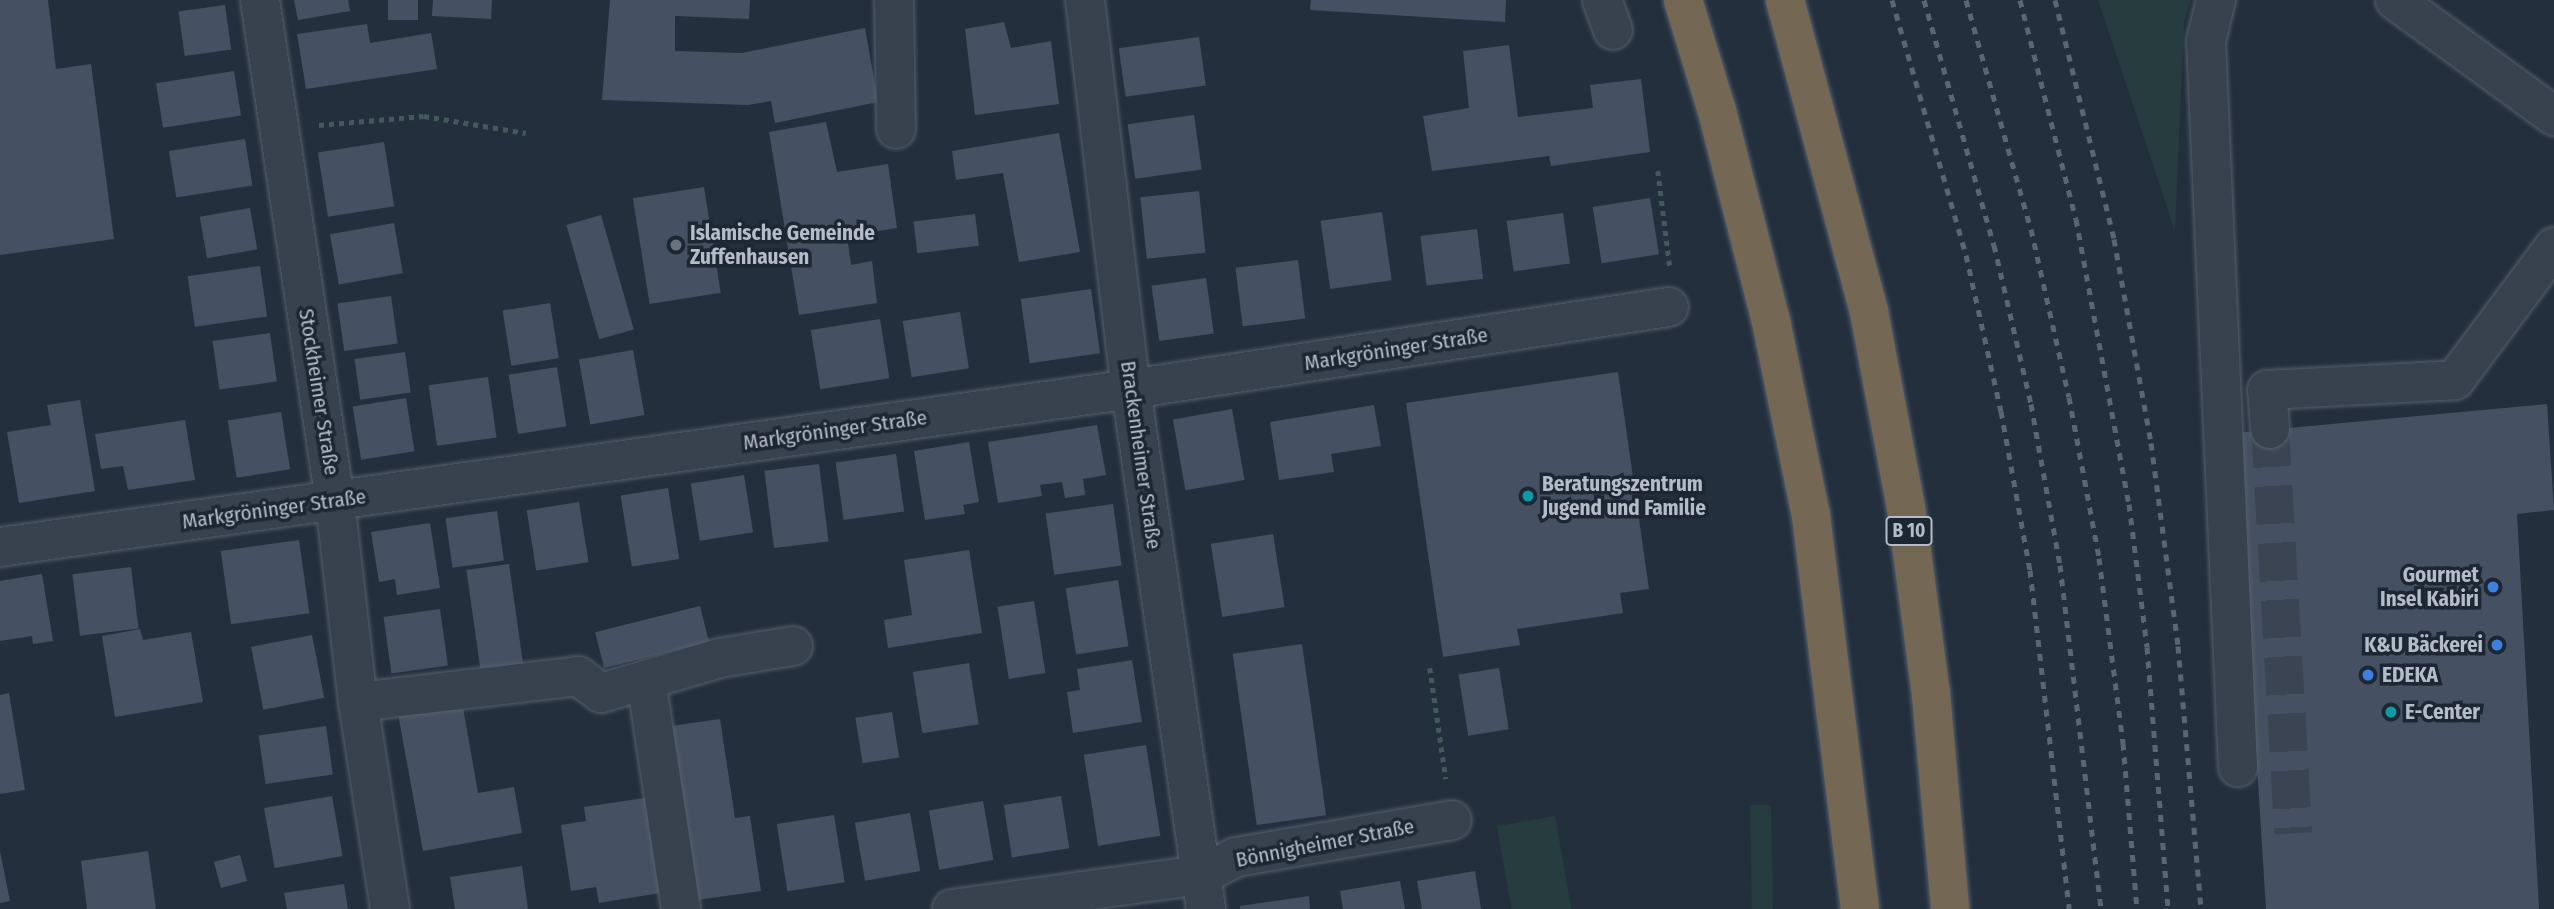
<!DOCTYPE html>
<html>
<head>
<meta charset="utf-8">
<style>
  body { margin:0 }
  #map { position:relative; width:2554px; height:909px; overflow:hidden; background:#242f3e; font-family:"Fira Sans Condensed",sans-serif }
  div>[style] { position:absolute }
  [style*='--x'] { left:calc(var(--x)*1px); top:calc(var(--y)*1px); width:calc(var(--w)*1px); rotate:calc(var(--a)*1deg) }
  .green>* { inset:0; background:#263c3f; transform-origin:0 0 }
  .building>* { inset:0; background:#455162; transform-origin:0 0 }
  .minor-tunnel>* { height:38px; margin-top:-19px; transform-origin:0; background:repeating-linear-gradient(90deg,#3a4453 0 38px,transparent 0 57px) }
  .path>* { height:4.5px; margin-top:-2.25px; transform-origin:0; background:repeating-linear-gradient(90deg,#44595c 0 5px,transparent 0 10px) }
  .roads { filter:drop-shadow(0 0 2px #565f6c) drop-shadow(0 0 2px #565f6c) }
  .minor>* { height:38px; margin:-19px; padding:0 19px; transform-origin:19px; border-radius:19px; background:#38414e }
  .highway>* { height:38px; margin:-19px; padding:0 19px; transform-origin:19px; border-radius:19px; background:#746855 }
  .rail>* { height:5px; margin-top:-2.5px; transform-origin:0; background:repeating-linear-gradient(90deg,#5a6575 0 7px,transparent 0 14px) }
  .dots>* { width:19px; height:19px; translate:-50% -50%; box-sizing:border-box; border:4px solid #1d2633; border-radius:50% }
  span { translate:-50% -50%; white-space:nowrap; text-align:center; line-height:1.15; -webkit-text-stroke:7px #1d2633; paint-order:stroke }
  .shield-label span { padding:2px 5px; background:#1d2633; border:2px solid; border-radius:5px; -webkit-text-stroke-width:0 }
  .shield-label { font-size:19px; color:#b4bcc9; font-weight:700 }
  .poi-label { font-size:21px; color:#b4bcc9; font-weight:700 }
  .left { translate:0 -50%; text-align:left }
  .right { translate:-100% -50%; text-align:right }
  .street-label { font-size:21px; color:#b4bcc9 }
</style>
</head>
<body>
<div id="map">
  <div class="green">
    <div style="clip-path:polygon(2098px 0,2191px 0,2184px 22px,2175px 231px)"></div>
    <div style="left:1771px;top:805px;width:104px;height:21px;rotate:89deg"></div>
    <div style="left:1555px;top:816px;width:95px;height:59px;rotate:80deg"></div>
  </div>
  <div class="building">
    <div style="clip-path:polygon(0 0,48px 0,56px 69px,91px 64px,114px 239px,0 255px)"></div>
    <div style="clip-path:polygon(294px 0,348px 0,350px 11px,298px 20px)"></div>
    <div style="left:388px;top:0;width:30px;height:20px"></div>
    <div style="clip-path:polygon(433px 0,492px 0,491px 19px,432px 16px)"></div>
    <div style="clip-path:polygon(610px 0,750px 0,749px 19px,675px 16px,675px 51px,742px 53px,865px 28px,878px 102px,775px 123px,771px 101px,748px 105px,602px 100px)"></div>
    <div style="clip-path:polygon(1311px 0,1506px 0,1505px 22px,1310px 10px)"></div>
    <div style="left:225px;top:5px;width:45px;height:47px;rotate:82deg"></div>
    <div style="clip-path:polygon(1004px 22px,1011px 48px,1051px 41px,1059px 104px,975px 115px,965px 29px)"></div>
    <div style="clip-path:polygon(367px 24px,370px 43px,431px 33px,437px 69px,306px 89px,297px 34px)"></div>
    <div style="left:1199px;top:37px;width:49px;height:81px;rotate:82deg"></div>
    <div style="clip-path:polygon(1509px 45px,1518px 117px,1593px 108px,1590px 85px,1641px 79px,1650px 152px,1551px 166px,1549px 156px,1432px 171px,1423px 116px,1469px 108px,1463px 51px)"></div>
    <div style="left:234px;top:71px;width:45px;height:79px;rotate:81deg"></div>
    <div style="left:1194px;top:115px;width:55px;height:67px;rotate:82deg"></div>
    <div style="clip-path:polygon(826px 122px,837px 172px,888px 164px,897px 228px,847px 236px,851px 265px,872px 261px,877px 303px,799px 315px,769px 132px)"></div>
    <div style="clip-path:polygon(1059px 133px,1080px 252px,1019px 262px,1003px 173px,956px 180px,952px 151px)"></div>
    <div style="left:245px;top:139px;width:47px;height:77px;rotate:81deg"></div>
    <div style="left:384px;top:142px;width:65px;height:67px;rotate:81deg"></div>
    <div style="left:704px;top:187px;width:107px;height:72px;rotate:81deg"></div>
    <div style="left:1199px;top:191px;width:62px;height:59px;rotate:84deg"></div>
    <div style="left:1650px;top:198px;width:57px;height:58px;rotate:81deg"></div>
    <div style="left:250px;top:208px;width:42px;height:51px;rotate:80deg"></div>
    <div style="left:1382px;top:212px;width:69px;height:62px;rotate:82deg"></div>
    <div style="left:1563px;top:213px;width:51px;height:57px;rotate:82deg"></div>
    <div style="left:975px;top:214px;width:32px;height:62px;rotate:83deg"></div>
    <div style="left:601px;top:215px;width:119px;height:36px;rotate:74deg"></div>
    <div style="left:394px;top:223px;width:51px;height:65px;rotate:80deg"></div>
    <div style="left:1477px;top:229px;width:50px;height:57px;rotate:83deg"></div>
    <div style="left:1298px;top:260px;width:59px;height:63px;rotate:83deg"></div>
    <div style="left:260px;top:266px;width:51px;height:73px;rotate:82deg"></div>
    <div style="left:1206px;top:278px;width:56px;height:55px;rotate:82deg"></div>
    <div style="left:1091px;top:289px;width:65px;height:71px;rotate:82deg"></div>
    <div style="left:391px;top:296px;width:48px;height:54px;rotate:82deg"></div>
    <div style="left:550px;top:303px;width:56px;height:48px;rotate:81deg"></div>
    <div style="left:960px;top:312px;width:57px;height:58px;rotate:81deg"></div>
    <div style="left:880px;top:319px;width:60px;height:70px;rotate:81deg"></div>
    <div style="left:270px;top:333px;width:49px;height:58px;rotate:82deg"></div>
    <div style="left:633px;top:350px;width:66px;height:55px;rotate:80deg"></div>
    <div style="left:405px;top:352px;width:41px;height:51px;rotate:82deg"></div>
    <div style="left:557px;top:367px;width:60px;height:49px;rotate:81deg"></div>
    <div style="clip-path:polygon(1618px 372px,1649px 589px,1620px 593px,1623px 613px,1517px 629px,1520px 645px,1443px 657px,1406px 403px)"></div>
    <div style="left:488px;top:377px;width:61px;height:60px;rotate:82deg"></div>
    <div style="left:406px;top:398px;width:54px;height:54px;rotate:81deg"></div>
    <div style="clip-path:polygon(80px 400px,95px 491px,19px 503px,7px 432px,51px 425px,47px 405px)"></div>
    <div style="clip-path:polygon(2547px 404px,2554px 510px,2517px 514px,2539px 909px,2266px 909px,2236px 433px)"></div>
    <div style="clip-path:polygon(1374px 405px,1381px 446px,1331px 454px,1334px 472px,1279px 480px,1270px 422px)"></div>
    <div style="left:1232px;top:409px;width:72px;height:60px;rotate:80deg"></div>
    <div style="left:281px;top:412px;width:58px;height:54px;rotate:81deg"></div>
    <div style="clip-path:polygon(185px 420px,195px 480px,128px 490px,123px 466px,101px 469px,95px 434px)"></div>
    <div style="clip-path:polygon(1097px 425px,1106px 475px,1083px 479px,1085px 495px,1065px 498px,1062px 482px,1040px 485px,1042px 496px,998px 503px,988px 442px)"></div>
    <div style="clip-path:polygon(969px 442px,979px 502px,963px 505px,965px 514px,925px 520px,914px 451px)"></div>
    <div style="left:896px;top:454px;width:58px;height:61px;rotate:82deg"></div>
    <div style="left:819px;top:464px;width:78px;height:55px;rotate:83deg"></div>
    <div style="left:744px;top:475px;width:58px;height:54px;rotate:81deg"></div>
    <div style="left:668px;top:488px;width:72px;height:48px;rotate:81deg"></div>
    <div style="left:579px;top:502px;width:61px;height:53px;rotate:81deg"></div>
    <div style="left:1113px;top:504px;width:62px;height:68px;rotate:82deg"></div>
    <div style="left:497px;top:511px;width:50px;height:52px;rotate:82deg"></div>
    <div style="clip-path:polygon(430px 523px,440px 588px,397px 595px,395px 579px,379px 582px,371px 532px)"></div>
    <div style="left:1273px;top:534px;width:74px;height:63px;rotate:81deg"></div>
    <div style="left:299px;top:540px;width:74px;height:79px;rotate:82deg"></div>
    <div style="clip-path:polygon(969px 550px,982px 633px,888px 648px,884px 620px,912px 615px,904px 560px)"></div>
    <div style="left:509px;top:564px;width:104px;height:43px;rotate:82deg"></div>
    <div style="left:131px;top:567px;width:62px;height:59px;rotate:83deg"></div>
    <div style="clip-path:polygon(42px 574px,53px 641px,33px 644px,32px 636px,0 641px,0 581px)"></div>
    <div style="left:1118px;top:580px;width:67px;height:53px;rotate:81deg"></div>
    <div style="left:1034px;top:601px;width:73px;height:37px;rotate:81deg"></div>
    <div style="left:700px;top:606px;width:37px;height:108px;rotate:76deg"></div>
    <div style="left:440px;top:609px;width:57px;height:57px;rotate:82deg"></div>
    <div style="clip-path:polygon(140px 629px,143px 640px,191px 632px,203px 702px,115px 717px,102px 636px)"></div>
    <div style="left:312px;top:635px;width:64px;height:62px;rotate:79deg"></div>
    <div style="left:1302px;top:644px;width:173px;height:70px;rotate:82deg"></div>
    <div style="clip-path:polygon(1132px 660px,1142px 722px,1073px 733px,1067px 692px,1080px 690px,1077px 669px)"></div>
    <div style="left:969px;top:663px;width:62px;height:57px;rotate:81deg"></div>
    <div style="left:1499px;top:668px;width:62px;height:41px;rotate:81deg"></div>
    <div style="clip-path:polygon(9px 693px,25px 790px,0 794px,0 695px)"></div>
    <div style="clip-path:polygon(461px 696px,478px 793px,514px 787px,522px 833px,423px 851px,397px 708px)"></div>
    <div style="left:892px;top:712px;width:46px;height:37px;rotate:81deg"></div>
    <div style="clip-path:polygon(720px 719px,735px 818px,750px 816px,761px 891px,697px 900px,664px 727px)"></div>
    <div style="left:326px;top:726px;width:49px;height:68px;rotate:82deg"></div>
    <div style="left:1146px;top:745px;width:92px;height:63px;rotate:81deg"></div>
    <div style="left:332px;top:796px;width:61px;height:69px;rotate:80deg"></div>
    <div style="left:1061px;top:796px;width:53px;height:58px;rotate:81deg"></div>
    <div style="clip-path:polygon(651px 797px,666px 892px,599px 903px,596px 887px,571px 891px,561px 825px,586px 821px,584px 807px)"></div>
    <div style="left:983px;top:801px;width:60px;height:55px;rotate:80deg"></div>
    <div style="left:910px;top:813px;width:59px;height:56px;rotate:80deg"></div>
    <div style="left:834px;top:815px;width:68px;height:58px;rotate:81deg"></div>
    <div style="clip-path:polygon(0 851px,10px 901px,0 903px)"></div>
    <div style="clip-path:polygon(148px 851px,156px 909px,87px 909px,81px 861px)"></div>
    <div style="left:240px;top:855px;width:27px;height:27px;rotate:75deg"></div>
    <div style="clip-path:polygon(522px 866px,528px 909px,455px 909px,450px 877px)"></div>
    <div style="clip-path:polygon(1475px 871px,1481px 909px,1422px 909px,1417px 881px)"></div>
    <div style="clip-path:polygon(1400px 881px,1405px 909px,1343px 909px,1340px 891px)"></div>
    <div style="clip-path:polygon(344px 884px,348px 909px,287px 909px,284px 893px)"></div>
    <div style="clip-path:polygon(1309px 896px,1310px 909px,1240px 909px,1240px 906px)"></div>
  </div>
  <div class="minor-tunnel">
    <div style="--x:2270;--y:429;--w:405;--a:86.7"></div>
  </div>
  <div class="path">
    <div style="--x:319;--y:125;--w:105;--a:-4.9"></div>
    <div style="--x:424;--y:116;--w:103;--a:9.5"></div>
    <div style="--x:1658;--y:171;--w:98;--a:82.9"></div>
    <div style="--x:1430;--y:668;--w:112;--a:81.8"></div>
  </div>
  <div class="roads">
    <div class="minor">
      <div style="--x:260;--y:0;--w:507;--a:81.49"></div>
      <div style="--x:335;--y:501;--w:202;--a:83.5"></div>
      <div style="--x:358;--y:702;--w:209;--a:81.2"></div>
      <div style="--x:894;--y:0;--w:129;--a:89.1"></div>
      <div style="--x:1085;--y:0;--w:392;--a:83.3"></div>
      <div style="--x:1131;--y:389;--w:525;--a:81.79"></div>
      <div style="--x:1602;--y:0;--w:32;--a:70"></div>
      <div style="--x:2216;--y:0;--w:42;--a:103.7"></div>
      <div style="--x:2206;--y:41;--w:727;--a:87.48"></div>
      <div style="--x:2395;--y:0;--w:197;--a:36.1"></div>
      <div style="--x:2270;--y:429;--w:39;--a:-94"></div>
      <div style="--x:2267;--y:390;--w:188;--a:-3"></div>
      <div style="--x:2455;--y:380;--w:166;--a:-53.3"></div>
      <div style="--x:0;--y:547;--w:1142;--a:-7.95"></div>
      <div style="--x:1131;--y:389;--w:544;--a:-8.67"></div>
      <div style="--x:646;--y:680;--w:232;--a:81.3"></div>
      <div style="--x:358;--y:702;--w:222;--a:-6.7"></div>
      <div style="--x:578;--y:676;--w:29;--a:36"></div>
      <div style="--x:601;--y:693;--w:124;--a:-16.4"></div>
      <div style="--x:720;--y:658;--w:74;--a:-9.3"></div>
      <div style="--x:952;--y:909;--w:251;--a:-7.8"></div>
      <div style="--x:1201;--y:875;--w:39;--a:-27"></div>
      <div style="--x:1236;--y:857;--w:219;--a:-9.7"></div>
    </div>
    <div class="highway">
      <div style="--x:1683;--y:0;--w:116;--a:73"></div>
      <div style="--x:1717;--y:111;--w:217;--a:75.6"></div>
      <div style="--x:1771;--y:321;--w:199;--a:78.4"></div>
      <div style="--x:1811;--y:516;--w:396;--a:82.9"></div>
      <div style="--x:1785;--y:0;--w:323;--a:74.9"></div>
      <div style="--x:1869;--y:312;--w:198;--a:79.3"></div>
      <div style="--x:1906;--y:507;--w:189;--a:82.4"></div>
      <div style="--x:1931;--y:694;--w:216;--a:84.9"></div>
    </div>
  </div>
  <div class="rail">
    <div style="--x:1892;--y:0;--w:266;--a:73.8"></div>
    <div style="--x:1966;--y:255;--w:160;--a:77.4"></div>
    <div style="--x:2001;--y:411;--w:162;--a:79.7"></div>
    <div style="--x:2030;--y:570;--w:341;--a:83.4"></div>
    <div style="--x:1924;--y:0;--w:255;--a:74.1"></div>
    <div style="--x:1994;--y:245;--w:163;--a:76.9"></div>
    <div style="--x:2031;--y:404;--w:164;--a:79.8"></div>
    <div style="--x:2060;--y:565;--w:346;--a:83.2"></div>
    <div style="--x:1966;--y:0;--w:238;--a:74.2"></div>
    <div style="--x:2031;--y:229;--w:172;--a:77.3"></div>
    <div style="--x:2069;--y:397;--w:164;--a:79.4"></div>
    <div style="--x:2099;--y:558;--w:187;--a:82.6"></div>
    <div style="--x:2123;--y:743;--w:167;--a:85.2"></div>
    <div style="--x:2020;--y:0;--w:226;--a:75.7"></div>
    <div style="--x:2076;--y:219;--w:290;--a:79.5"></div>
    <div style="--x:2129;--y:504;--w:144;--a:82.8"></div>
    <div style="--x:2147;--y:647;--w:263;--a:85.4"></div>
    <div style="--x:2055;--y:0;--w:246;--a:76.1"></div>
    <div style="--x:2114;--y:239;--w:207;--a:79.7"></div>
    <div style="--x:2151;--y:443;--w:205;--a:82.4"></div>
    <div style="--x:2178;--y:646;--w:264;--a:85"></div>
  </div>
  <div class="dots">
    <div style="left:676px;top:245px;background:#6b7280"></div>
    <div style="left:1528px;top:496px;background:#0f9aa8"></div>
    <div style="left:2493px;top:587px;background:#3f7fe0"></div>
    <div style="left:2497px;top:645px;background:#3f7fe0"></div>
    <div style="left:2368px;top:675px;background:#3f7fe0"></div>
    <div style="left:2391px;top:712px;background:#0f9aa8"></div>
  </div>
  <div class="shield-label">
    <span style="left:1909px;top:531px">B 10</span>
  </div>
  <div class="poi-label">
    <span class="left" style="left:690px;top:245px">Islamische Gemeinde<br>Zuffenhausen</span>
    <span class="left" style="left:1542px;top:496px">Beratungszentrum<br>Jugend und Familie</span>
    <span class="right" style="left:2479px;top:587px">Gourmet<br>Insel Kabiri</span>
    <span class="right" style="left:2483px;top:645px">K&amp;U Bäckerei</span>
    <span class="left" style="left:2382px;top:675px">EDEKA</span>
    <span class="left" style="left:2405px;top:712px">E-Center</span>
  </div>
  <div class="street-label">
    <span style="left:1396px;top:349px;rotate:-9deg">Markgröninger Straße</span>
    <span style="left:319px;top:392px;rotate:81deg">Stockheimer Straße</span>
    <span style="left:835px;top:430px;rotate:-8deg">Markgröninger Straße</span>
    <span style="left:1141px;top:455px;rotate:82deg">Brackenheimer Straße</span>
    <span style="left:274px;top:509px;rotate:-8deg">Markgröninger Straße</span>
    <span style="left:1325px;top:843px;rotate:-11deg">Bönnigheimer Straße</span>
  </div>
</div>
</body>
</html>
